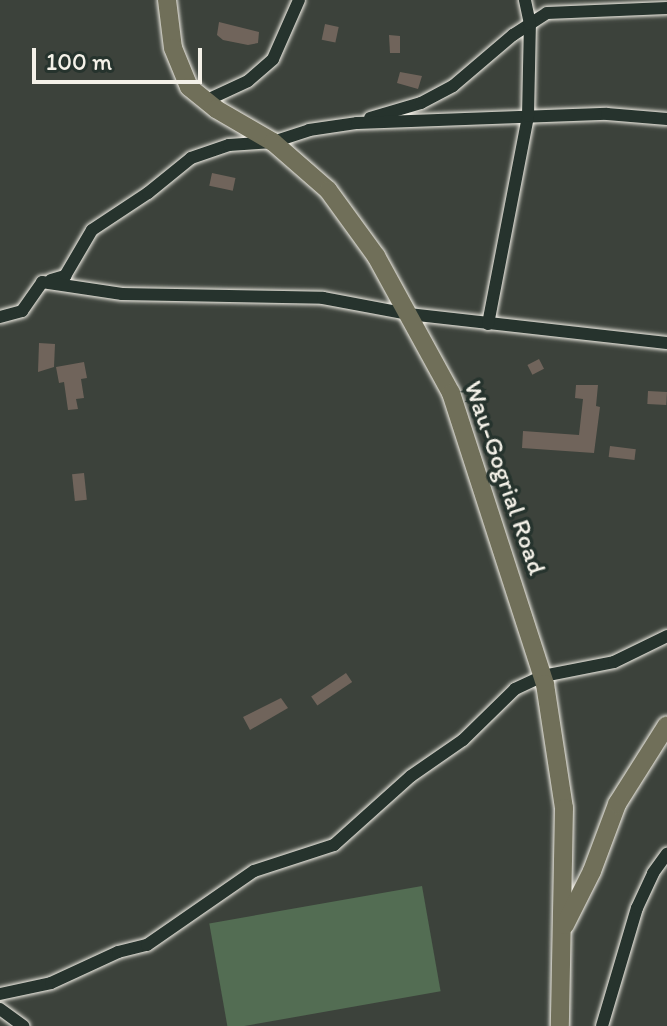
<!DOCTYPE html>
<html>
<head>
<meta charset="utf-8">
<style>
  body { margin:0 }
  #map { position:relative; width:667px; height:1026px; overflow:hidden; background:#3c423b; font-family:Itim,sans-serif }
  div>[style] { position:absolute }
  [style*='--x'] { left:calc(var(--x)*1px); top:calc(var(--y)*1px); width:calc(var(--w)*1px); rotate:calc(var(--a)*1deg) }
  .green>* { inset:0; background:#536d53; transform-origin:0 0 }
  .building>* { inset:0; background:#70645b; transform-origin:0 0 }
  .roads { filter:drop-shadow(0 0 2px #f4f1e8) drop-shadow(0 0 2px #f4f1e8) }
  .minor>* { height:12px; margin:-6px; padding:0 6px; transform-origin:6px; border-radius:6px; background:#26332d }
  .primary>* { height:18px; margin:-9px; padding:0 9px; transform-origin:9px; border-radius:9px; background:#706f59 }
  span { translate:-50% -50%; white-space:nowrap; text-align:center; line-height:1.15; -webkit-text-stroke:7px #26332d; paint-order:stroke }
  .street-label { font-size:26px; color:#f4f1e8 }
  .scale { position:absolute; left:32px; top:48px; width:170px; height:36px; box-sizing:border-box; border:4px solid #f4f1e8; border-top:0; padding-left:10px; font-size:24px; line-height:28px; white-space:nowrap; color:#f4f1e8; -webkit-text-stroke:6px #26332d; paint-order:stroke }
</style>
</head>
<body>
<div id="map">
  <div class="green">
    <div style="left:422px;top:886px;width:107px;height:216px;rotate:80deg"></div>
  </div>
  <div class="building">
    <div style="clip-path:polygon(219px 22px,259px 32px,258px 43px,248px 45px,223px 40px,217px 35px)"></div>
    <div style="left:325px;top:24px;width:14px;height:16px;rotate:12deg"></div>
    <div style="clip-path:polygon(389px 35px,400px 36px,400px 53px,390px 53px)"></div>
    <div style="clip-path:polygon(400px 72px,422px 76px,418px 89px,397px 83px)"></div>
    <div style="left:212px;top:173px;width:24px;height:13px;rotate:12deg"></div>
    <div style="clip-path:polygon(39px 343px,55px 344px,54px 367px,38px 372px)"></div>
    <div style="left:539px;top:359px;width:11px;height:13px;rotate:63deg"></div>
    <div style="clip-path:polygon(84px 362px,87px 378px,81px 379px,84px 398px,76px 399px,78px 409px,68px 410px,64px 382px,59px 383px,56px 367px)"></div>
    <div style="clip-path:polygon(576px 385px,598px 385px,596px 406px,600px 407px,594px 453px,522px 448px,523px 431px,579px 435px,583px 399px,575px 398px)"></div>
    <div style="left:648px;top:391px;width:19px;height:13px;rotate:3deg"></div>
    <div style="left:610px;top:446px;width:26px;height:11px;rotate:7deg"></div>
    <div style="left:84px;top:473px;width:27px;height:12px;rotate:84deg"></div>
    <div style="left:346px;top:673px;width:11px;height:42px;rotate:56deg"></div>
    <div style="clip-path:polygon(281px 698px,288px 708px,250px 730px,243px 717px)"></div>
  </div>
  <div class="roads">
    <div class="minor">
      <div style="--x:205;--y:101;--w:47;--a:-24.9"></div>
      <div style="--x:248;--y:81;--w:33;--a:-41"></div>
      <div style="--x:273;--y:59;--w:64;--a:-66.2"></div>
      <div style="--x:370;--y:118;--w:53;--a:-16.4"></div>
      <div style="--x:421;--y:103;--w:36;--a:-28"></div>
      <div style="--x:453;--y:86;--w:79;--a:-40.4"></div>
      <div style="--x:513;--y:35;--w:40;--a:-32.9"></div>
      <div style="--x:547;--y:13;--w:120;--a:-2.4"></div>
      <div style="--x:51;--y:280;--w:15;--a:-16"></div>
      <div style="--x:65;--y:276;--w:53;--a:-59.6"></div>
      <div style="--x:92;--y:230;--w:67;--a:-33.5"></div>
      <div style="--x:148;--y:193;--w:55;--a:-39.1"></div>
      <div style="--x:191;--y:158;--w:40;--a:-18.9"></div>
      <div style="--x:229;--y:145;--w:44;--a:-3.9"></div>
      <div style="--x:273;--y:142;--w:38;--a:-18"></div>
      <div style="--x:309;--y:130;--w:49;--a:-8.3"></div>
      <div style="--x:357;--y:123;--w:250;--a:-2.1"></div>
      <div style="--x:607;--y:114;--w:60;--a:4.8"></div>
      <div style="--x:0;--y:317;--w:23;--a:-15"></div>
      <div style="--x:22;--y:311;--w:35;--a:-55"></div>
      <div style="--x:42;--y:282;--w:81;--a:8.5"></div>
      <div style="--x:122;--y:294;--w:201;--a:1.1"></div>
      <div style="--x:323;--y:298;--w:86;--a:10.7"></div>
      <div style="--x:408;--y:314;--w:261;--a:6.4"></div>
      <div style="--x:488;--y:324;--w:212;--a:-79.1"></div>
      <div style="--x:528;--y:116;--w:92;--a:-88.8"></div>
      <div style="--x:530;--y:24;--w:25;--a:-102"></div>
      <div style="--x:0;--y:994;--w:52;--a:-12.2"></div>
      <div style="--x:51;--y:983;--w:74;--a:-24.8"></div>
      <div style="--x:118;--y:952;--w:30;--a:-14"></div>
      <div style="--x:147;--y:945;--w:130;--a:-34.7"></div>
      <div style="--x:254;--y:871;--w:84;--a:-18"></div>
      <div style="--x:334;--y:845;--w:103;--a:-41.9"></div>
      <div style="--x:411;--y:776;--w:63;--a:-34.7"></div>
      <div style="--x:463;--y:740;--w:73;--a:-44.4"></div>
      <div style="--x:515;--y:689;--w:31;--a:-25"></div>
      <div style="--x:543;--y:676;--w:72;--a:-11.2"></div>
      <div style="--x:614;--y:662;--w:59;--a:-26.1"></div>
      <div style="--x:0;--y:1009;--w:29;--a:36"></div>
      <div style="--x:602;--y:1026;--w:123;--a:-73.5"></div>
      <div style="--x:637;--y:908;--w:38;--a:-65"></div>
      <div style="--x:653;--y:873;--w:24;--a:-54"></div>
    </div>
    <div class="primary">
      <div style="--x:167;--y:0;--w:48;--a:82.9"></div>
      <div style="--x:173;--y:48;--w:42;--a:67.7"></div>
      <div style="--x:189;--y:87;--w:35;--a:39"></div>
      <div style="--x:216;--y:109;--w:66;--a:30.1"></div>
      <div style="--x:273;--y:142;--w:73;--a:41.1"></div>
      <div style="--x:328;--y:190;--w:82;--a:54"></div>
      <div style="--x:376;--y:256;--w:156;--a:61.3"></div>
      <div style="--x:451;--y:393;--w:306;--a:72.1"></div>
      <div style="--x:545;--y:684;--w:125;--a:81.3"></div>
      <div style="--x:564;--y:808;--w:218;--a:91.1"></div>
      <div style="--x:565;--y:925;--w:60;--a:-63.4"></div>
      <div style="--x:592;--y:871;--w:72;--a:-69.5"></div>
      <div style="--x:617;--y:804;--w:93;--a:-57.7"></div>
    </div>
  </div>
  <div class="street-label">
    <span style="left:505px;top:478px;rotate:71deg">Wau-Gogrial Road</span>
  </div>
  <div class="scale">100 m</div>
</div>
</body>
</html>
